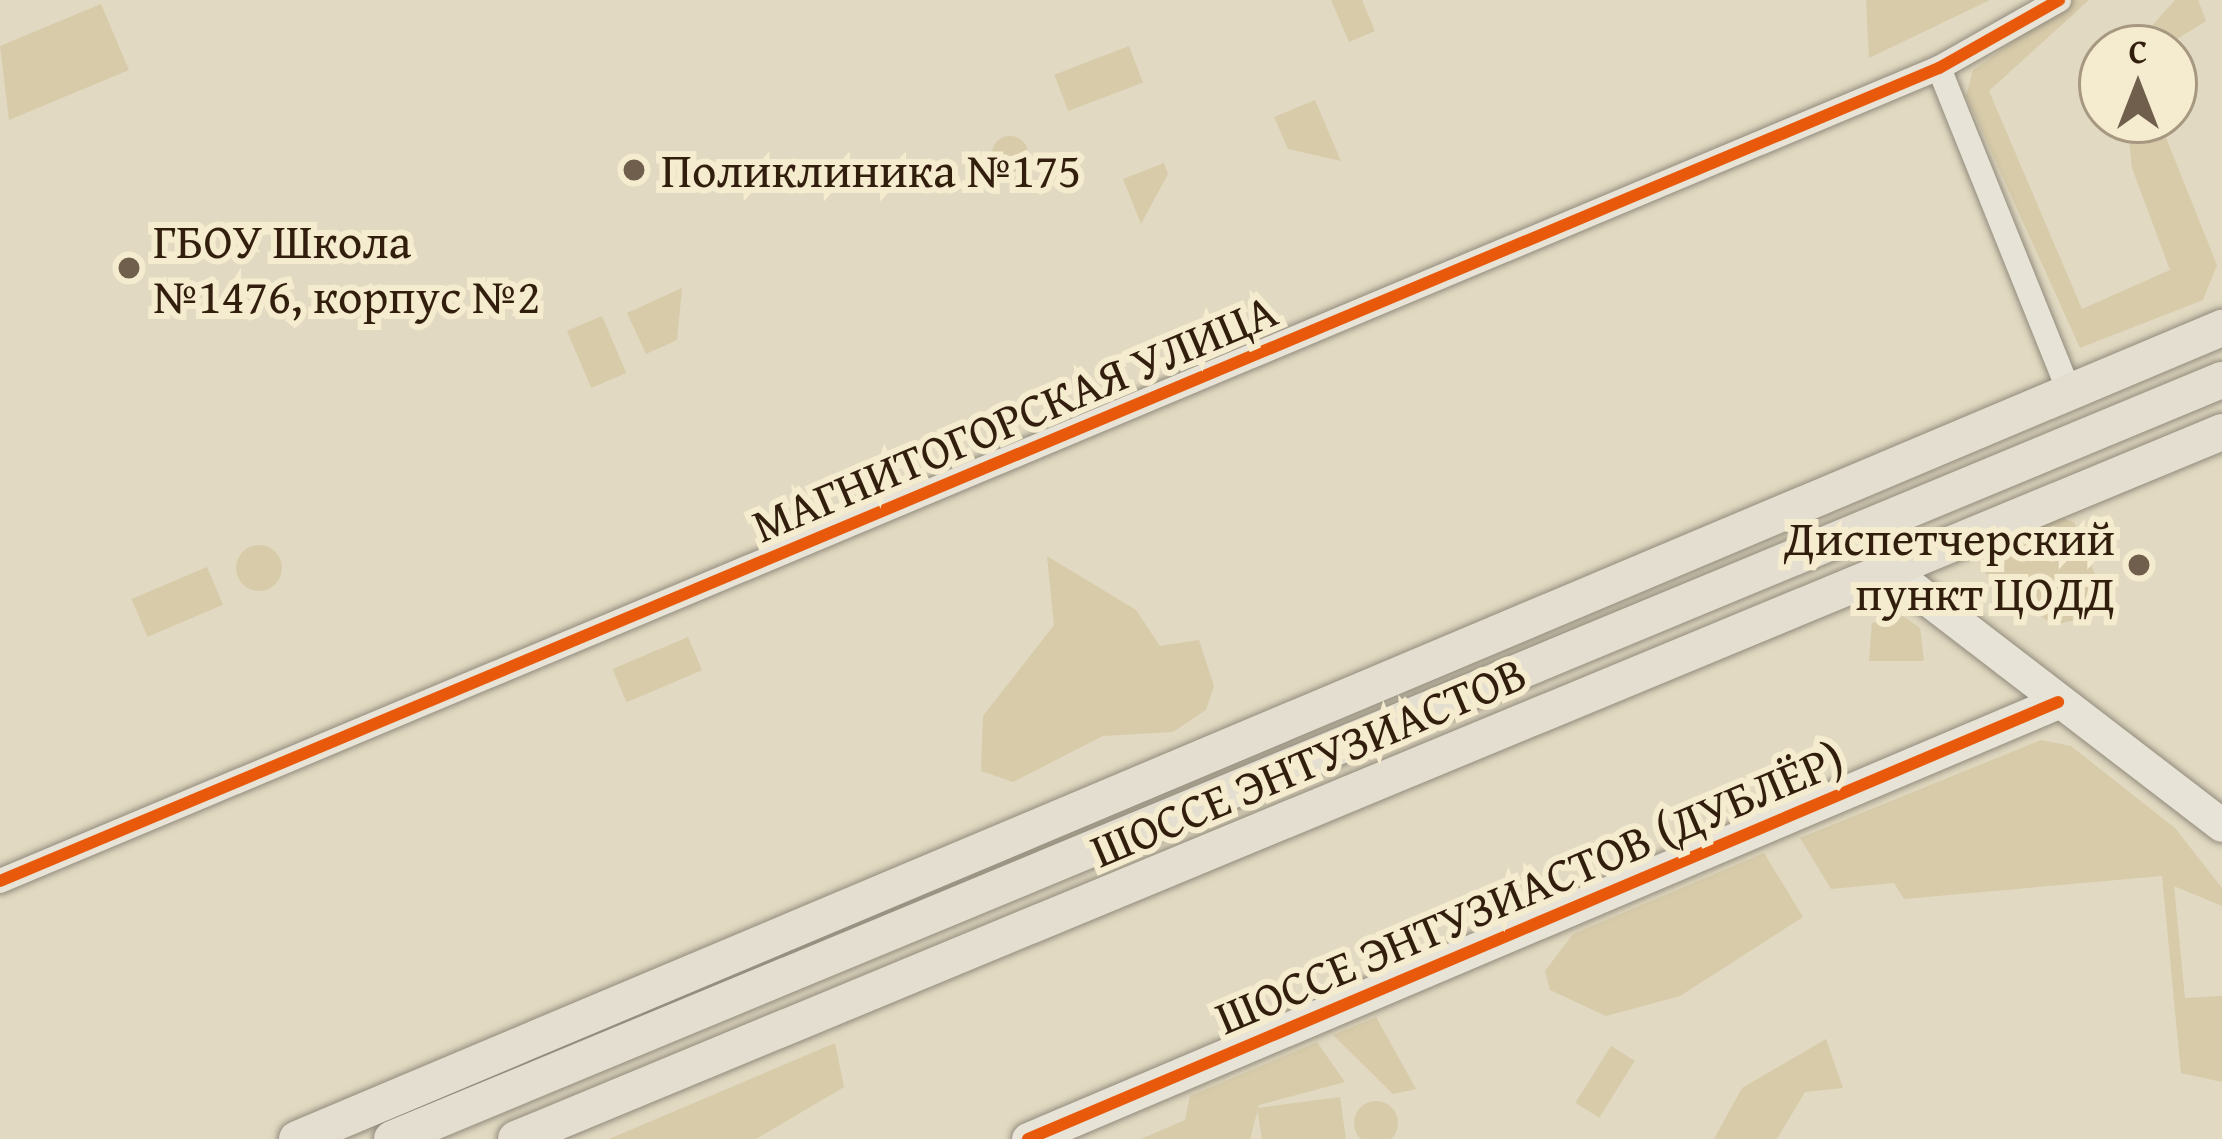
<!DOCTYPE html>
<html>
<head>
<meta charset="utf-8">
<style>
  body { margin:0 }
  #map { position:relative; width:2222px; height:1139px; overflow:hidden; background:#e1d9c1; font-family:"Gentium Book Plus",serif }
  div>[style] { position:absolute }
  [style*='--x'] { left:calc(var(--x)*1px); top:calc(var(--y)*1px); width:calc(var(--w)*1px); rotate:calc(var(--a)*1deg) }
  .green>* { inset:0; background:#d7cbaa; transform-origin:0 0 }
  .round { border-radius:50% }
  .roads { filter:drop-shadow(0 0 3px #928b7c) drop-shadow(0 0 3px #928b7c) }
  .street>* { height:24px; margin:-12px; padding:0 12px; transform-origin:12px; border-radius:12px; background:#e7e3d7 }
  .secondary>* { height:33px; margin:-16.5px; padding:0 16.5px; transform-origin:16.5px; border-radius:16.5px; background:#e7e3d7 }
  .primary>* { height:36px; margin:-18px; padding:0 18px; transform-origin:18px; border-radius:18px; background:#e3ded0 }
  .cycleway>* { height:12px; margin:-6px; padding:0 6px; transform-origin:6px; border-radius:6px; background:#e8590c }
  .dots>* { width:33px; height:33px; translate:-50% -50%; box-sizing:border-box; border:6px solid #f5ebce; border-radius:50% }
  span { translate:-50% -50%; white-space:nowrap; text-align:center; line-height:1.15; -webkit-text-stroke:12px #f5ebce; paint-order:stroke }
  .poi-label { font-size:48px; color:#311e0d }
  .left { translate:0 -50%; text-align:left }
  .right { translate:-100% -50%; text-align:right }
  .street-label { font-size:48px; color:#311e0d }
  .north { position:absolute; left:2078px; top:24px; width:120px; height:120px; box-sizing:border-box; background:#f5ebce; border:3px solid #a79981; border-radius:50%; rotate:0deg; font-size:33px; font-weight:700; line-height:48px; text-align:center; color:#311e0d }
  .north::after { content:''; display:block; margin:auto; width:42px; height:54px; background:#6f5f4c; clip-path:polygon(50% 0,100% 100%,50% 72%,0 100%) }
</style>
</head>
<body>
<div id="map">
  <div class="green">
    <div style="clip-path:polygon(1331px 0,1362px 0,1375px 31px,1349px 42px)"></div>
    <div style="clip-path:polygon(1866px 0,1990px 0,1869px 58px)"></div>
    <div style="clip-path:polygon(2072px 0,2089px 0,1989px 91px,2082px 309px,2170px 270px,2132px 168px,2127px 120px,2159px 120px,2217px 265px,2203px 300px,2080px 348px,1966px 96px,1973px 70px)"></div>
    <div style="clip-path:polygon(2175px 0,2198px 0,2206px 21px,2163px 48px,2132px 48px)"></div>
    <div style="clip-path:polygon(101px 4px,129px 70px,9px 120px,0 46px)"></div>
    <div style="left:1129px;top:46px;width:39px;height:80px;rotate:69deg"></div>
    <div style="clip-path:polygon(1315px 100px,1341px 161px,1288px 149px,1274px 117px)"></div>
    <div class="round" style="left:992px;top:136px;width:36px;height:36px"></div>
    <div style="clip-path:polygon(1164px 163px,1168px 174px,1141px 224px,1123px 179px)"></div>
    <div style="clip-path:polygon(682px 288px,677px 340px,646px 354px,627px 313px)"></div>
    <div style="left:602px;top:316px;width:62px;height:38px;rotate:67deg"></div>
    <div style="clip-path:polygon(2051px 514px,2074px 522px,2110px 612px,2053px 625px,1985px 573px,1991px 545px)"></div>
    <div class="round" style="left:236px;top:545px;width:46px;height:46px"></div>
    <div style="clip-path:polygon(1047px 556px,1136px 610px,1160px 646px,1199px 640px,1214px 686px,1206px 710px,1173px 732px,1103px 736px,1013px 782px,981px 771px,983px 716px,1054px 625px)"></div>
    <div style="left:207px;top:567px;width:41px;height:82px;rotate:67deg"></div>
    <div style="clip-path:polygon(1903px 616px,1920px 628px,1924px 661px,1869px 661px,1872px 623px)"></div>
    <div style="left:688px;top:637px;width:36px;height:82px;rotate:67deg"></div>
    <div style="clip-path:polygon(2041px 740px,2071px 746px,2175px 828px,2222px 888px,2222px 906px,2174px 886px,2185px 998px,2222px 996px,2222px 1082px,2181px 1073px,2162px 876px,1904px 899px,1894px 883px,1831px 889px,1800px 838px)"></div>
    <div style="clip-path:polygon(1764px 853px,1803px 917px,1680px 996px,1606px 1016px,1550px 990px,1545px 971px,1573px 934px)"></div>
    <div style="clip-path:polygon(1376px 1017px,1416px 1089px,1393px 1094px,1333px 1035px)"></div>
    <div style="clip-path:polygon(1826px 1039px,1843px 1088px,1805px 1092px,1777px 1139px,1714px 1139px,1742px 1088px)"></div>
    <div style="clip-path:polygon(1317px 1042px,1345px 1082px,1259px 1105px,1250px 1139px,1141px 1139px,1185px 1120px,1190px 1096px)"></div>
    <div style="clip-path:polygon(835px 1043px,844px 1087px,756px 1139px,609px 1139px)"></div>
    <div style="left:1611px;top:1046px;width:28px;height:67px;rotate:32deg"></div>
    <div style="clip-path:polygon(1340px 1097px,1346px 1139px,1262px 1139px,1257px 1108px)"></div>
    <div class="round" style="left:1354px;top:1101px;width:44px;height:44px"></div>
  </div>
  <div class="roads">
    <div class="street">
      <div style="--x:1939;--y:68;--w:354;--a:68.1"></div>
      <div style="--x:0;--y:881;--w:2103;--a:-22.75"></div>
      <div style="--x:1939;--y:68;--w:138;--a:-29.5"></div>
    </div>
    <div class="secondary">
      <div style="--x:1874;--y:524;--w:70;--a:60.2"></div>
      <div style="--x:1909;--y:585;--w:394;--a:37.5"></div>
      <div style="--x:1028;--y:1139;--w:1119;--a:-22.99"></div>
    </div>
    <div class="primary">
      <div style="--x:297;--y:1139;--w:2089;--a:-22.85"></div>
      <div style="--x:392;--y:1139;--w:1981;--a:-22.53"></div>
      <div style="--x:516;--y:1139;--w:1847;--a:-22.51"></div>
    </div>
  </div>
  <div class="cycleway">
    <div style="--x:0;--y:881;--w:2103;--a:-22.75"></div>
    <div style="--x:1939;--y:68;--w:138;--a:-29.5"></div>
    <div style="--x:1028;--y:1139;--w:1119;--a:-22.99"></div>
  </div>
  <div class="dots">
    <div style="left:634px;top:170px;background:#6f5f4c"></div>
    <div style="left:129px;top:268px;background:#6f5f4c"></div>
    <div style="left:2139px;top:565px;background:#6f5f4c"></div>
  </div>
  <div class="poi-label">
    <span class="left" style="left:661px;top:170px">Поликлиника №175</span>
    <span class="left" style="left:153px;top:268px">ГБОУ Школа<br>№1476, корпус №2</span>
    <span class="right" style="left:2115px;top:565px">Диспетчерский<br>пункт ЦОДД</span>
  </div>
  <div class="street-label">
    <span style="left:1014px;top:417px;rotate:-23deg">МАГНИТОГОРСКАЯ УЛИЦА</span>
    <span style="left:1308px;top:761px;rotate:-23deg">ШОССЕ ЭНТУЗИАСТОВ</span>
    <span style="left:1529px;top:887px;rotate:-23deg">ШОССЕ ЭНТУЗИАСТОВ (ДУБЛЁР)</span>
  </div>
  <div class="north">С</div>
</div>
</body>
</html>
